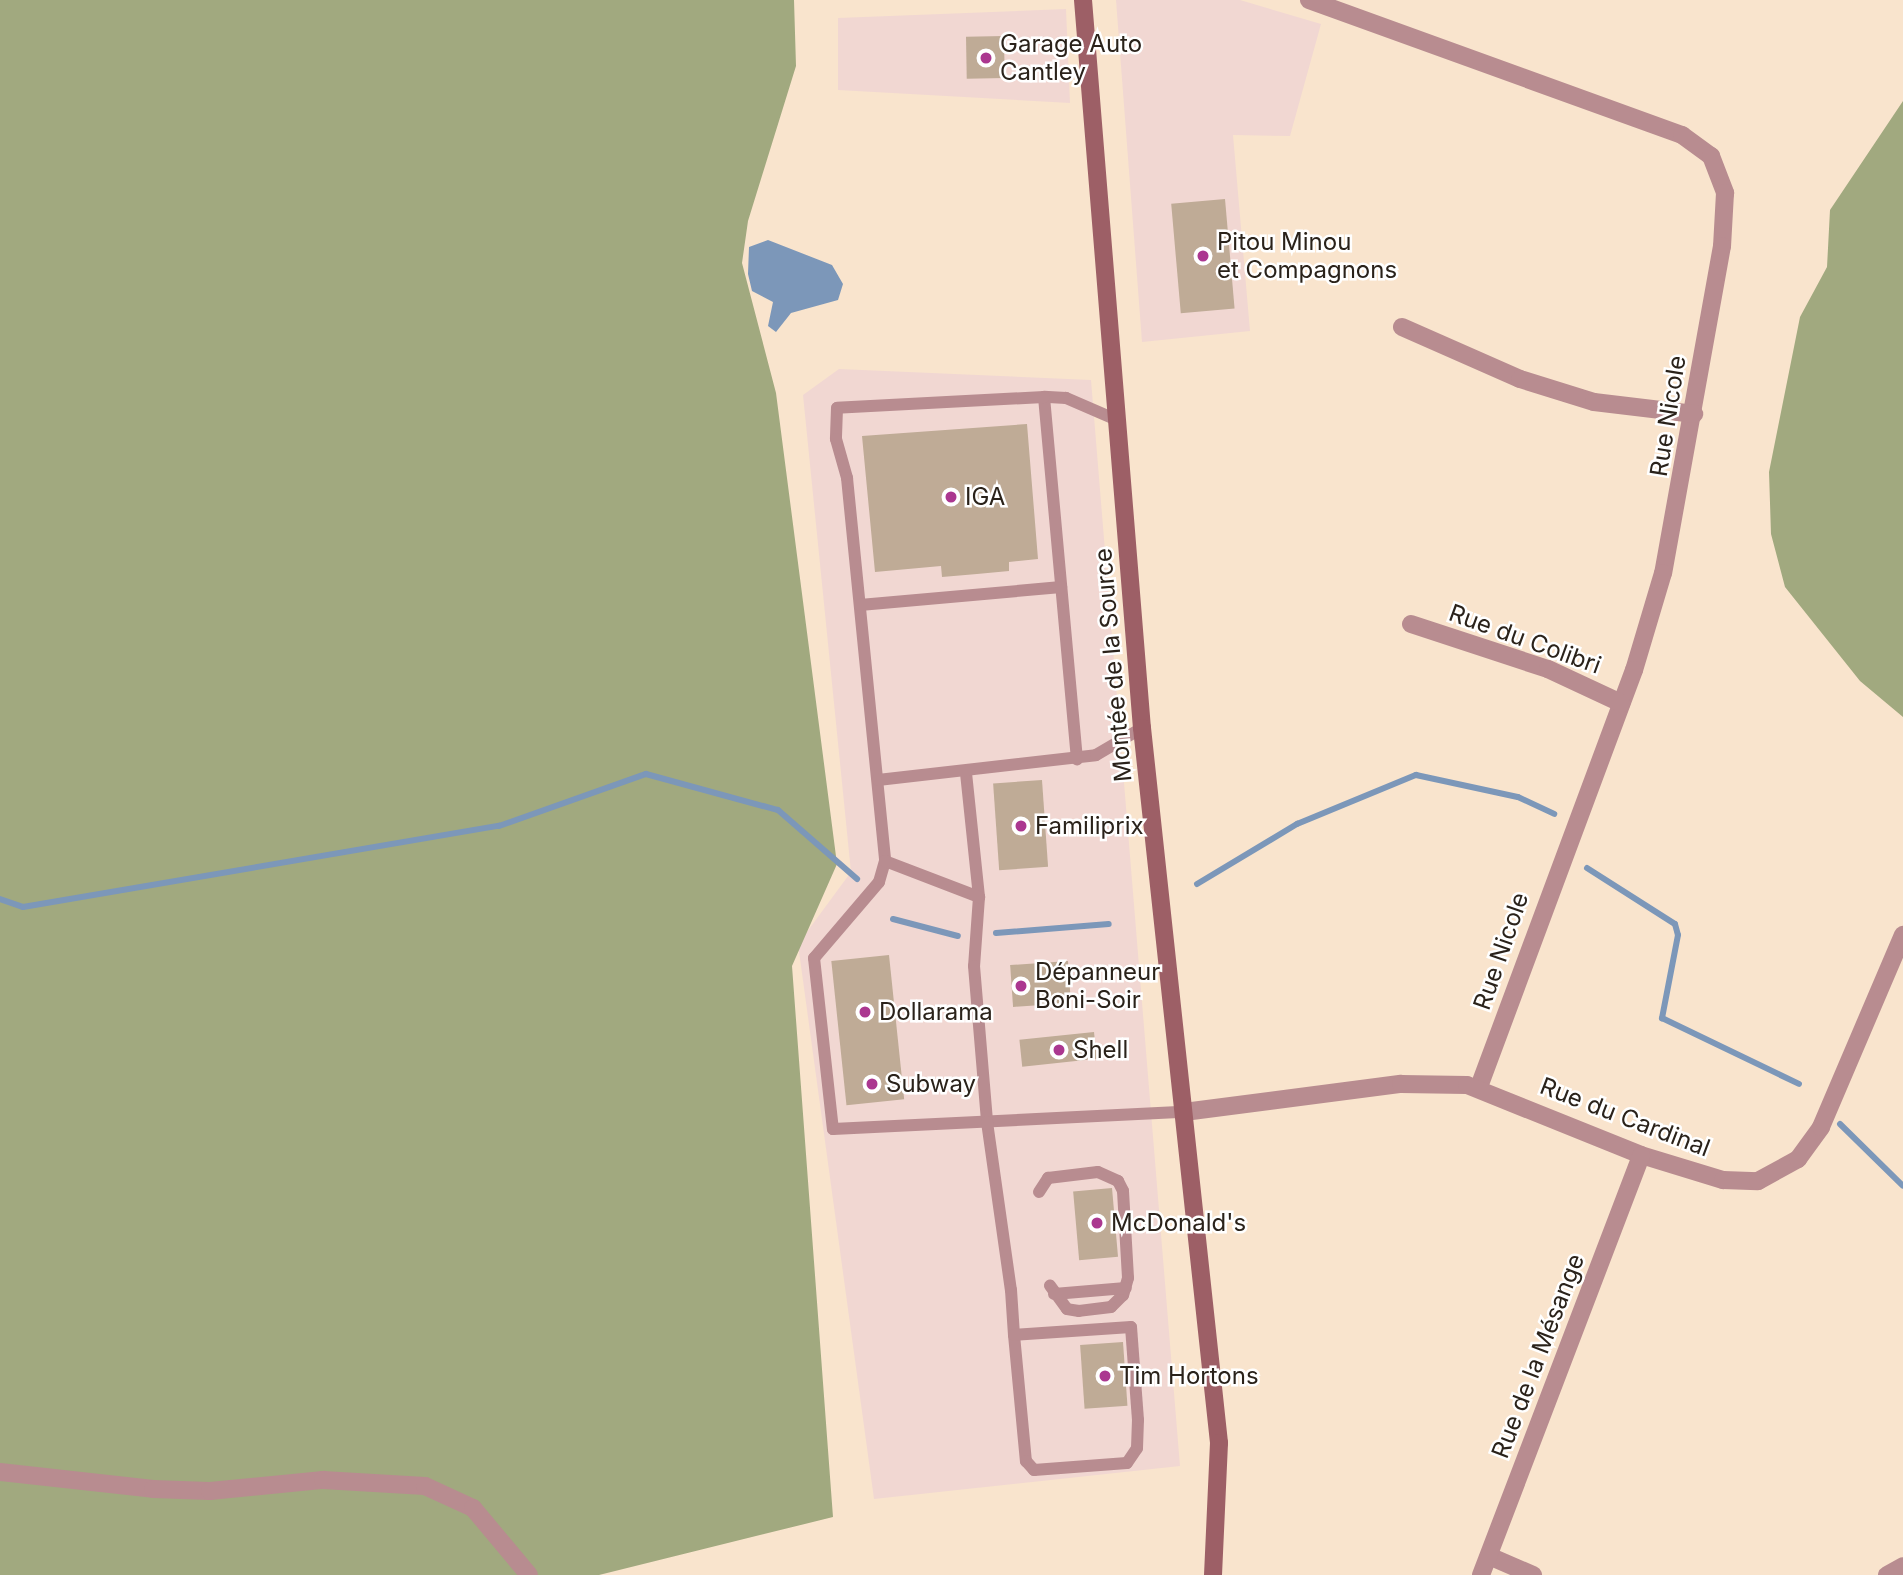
<!DOCTYPE html>
<html>
<head>
<meta charset="utf-8">
<style>
  body { margin:0 }
  #map { position:relative; width:1903px; height:1575px; overflow:hidden; background:#f9e4cd; font-family:Inter,sans-serif }
  div>[style] { position:absolute }
  [style*='--x'] { left:calc(var(--x)*1px); top:calc(var(--y)*1px); width:calc(var(--w)*1px); rotate:calc(var(--a)*1deg) }
  .commercial>* { inset:0; background:#f1d7d2 }
  .forest>* { inset:0; background:#a1a97f }
  .water>* { inset:0; background:#7c97b9 }
  .stream>* { height:6px; margin:-3px; padding:0 3px; transform-origin:3px; border-radius:3px; background:#7c97b9 }
  .building>* { inset:0; background:#bfab96; transform-origin:0 0 }
  .service>* { height:12px; margin:-6px; padding:0 6px; transform-origin:6px; border-radius:6px; background:#b88c90 }
  .minor>* { height:18px; margin:-9px; padding:0 9px; transform-origin:9px; border-radius:9px; background:#b88c90 }
  .secondary>* { height:18px; margin:-9px; padding:0 9px; transform-origin:9px; border-radius:9px; background:#9d5f66 }
  .dots>* { width:19px; height:19px; translate:-50% -50%; box-sizing:border-box; border:4px solid #fff; border-radius:50% }
  span { translate:-50% -50%; white-space:nowrap; text-align:center; line-height:1.15; -webkit-text-stroke:5px #fff; paint-order:stroke }
  .poi-label { font-size:24px; color:#2a221a }
  .left { translate:0 -50%; text-align:left }
  .street-label { font-size:24px; color:#2a221a }
</style>
</head>
<body>
<div id="map">
  <div class="commercial">
    <div style="clip-path:polygon(1116px 0,1240px 0,1321px 24px,1290px 136px,1233px 135px,1250px 331px,1142px 342px)"></div>
    <div style="clip-path:polygon(1066px 9px,1070px 103px,838px 90px,838px 18px)"></div>
    <div style="clip-path:polygon(839px 369px,1091px 380px,1180px 1466px,874px 1499px,798px 944px,851px 872px,803px 395px)"></div>
  </div>
  <div class="forest">
    <div style="clip-path:polygon(0 0,794px 0,796px 66px,748px 221px,742px 263px,776px 393px,837px 864px,792px 966px,833px 1517px,599px 1575px,0 1575px)"></div>
    <div style="clip-path:polygon(1903px 101px,1903px 717px,1860px 681px,1785px 587px,1771px 534px,1769px 472px,1800px 317px,1827px 267px,1830px 210px)"></div>
  </div>
  <div class="water">
    <div style="clip-path:polygon(768px 240px,832px 265px,843px 284px,838px 300px,791px 313px,776px 332px,768px 326px,773px 302px,752px 291px,748px 274px,749px 247px)"></div>
  </div>
  <div class="stream">
    <div style="--x:1587;--y:868;--w:104;--a:32.5"></div>
    <div style="--x:1675;--y:924;--w:11;--a:75"></div>
    <div style="--x:1678;--y:935;--w:85;--a:100.9"></div>
    <div style="--x:1662;--y:1018;--w:152;--a:25.7"></div>
    <div style="--x:1197;--y:884;--w:117;--a:-31"></div>
    <div style="--x:1297;--y:824;--w:129;--a:-22.4"></div>
    <div style="--x:1416;--y:775;--w:104;--a:12.2"></div>
    <div style="--x:1518;--y:797;--w:40;--a:25"></div>
    <div style="--x:0;--y:899;--w:24;--a:19"></div>
    <div style="--x:23;--y:907;--w:483;--a:-9.7"></div>
    <div style="--x:499;--y:826;--w:156;--a:-19.5"></div>
    <div style="--x:646;--y:774;--w:137;--a:15.3"></div>
    <div style="--x:778;--y:810;--w:105;--a:41.1"></div>
    <div style="--x:893;--y:919;--w:67;--a:14.7"></div>
    <div style="--x:996;--y:933;--w:113;--a:-4.6"></div>
    <div style="--x:1840;--y:1124;--w:88;--a:44.5"></div>
  </div>
  <div class="building">
    <div style="left:1004px;top:36px;width:42px;height:38px;rotate:89deg"></div>
    <div style="left:1225px;top:199px;width:110px;height:54px;rotate:85deg"></div>
    <div style="clip-path:polygon(1027px 424px,1038px 559px,1009px 562px,1009px 571px,977px 574px,942px 577px,941px 566px,875px 572px,862px 436px)"></div>
    <div style="left:1042px;top:780px;width:87px;height:49px;rotate:86deg"></div>
    <div style="left:889px;top:955px;width:145px;height:58px;rotate:84deg"></div>
    <div style="left:1068px;top:961px;width:42px;height:58px;rotate:86deg"></div>
    <div style="left:1094px;top:1032px;width:27px;height:75px;rotate:84deg"></div>
    <div style="left:1112px;top:1188px;width:69px;height:39px;rotate:85deg"></div>
    <div style="left:1123px;top:1342px;width:64px;height:43px;rotate:86deg"></div>
  </div>
  <div class="service">
    <div style="--x:1044;--y:397;--w:364;--a:84.8"></div>
    <div style="--x:1117;--y:420;--w:56;--a:-156.7"></div>
    <div style="--x:1066;--y:398;--w:22;--a:-177"></div>
    <div style="--x:1044;--y:397;--w:207;--a:177"></div>
    <div style="--x:837;--y:408;--w:31;--a:92"></div>
    <div style="--x:836;--y:439;--w:41;--a:74.2"></div>
    <div style="--x:847;--y:478;--w:385;--a:84.3"></div>
    <div style="--x:885;--y:861;--w:22;--a:106"></div>
    <div style="--x:879;--y:882;--w:100;--a:130.5"></div>
    <div style="--x:814;--y:958;--w:172;--a:83.7"></div>
    <div style="--x:833;--y:1129;--w:351;--a:-2.8"></div>
    <div style="--x:860;--y:605;--w:202;--a:-5.1"></div>
    <div style="--x:966;--y:773;--w:125;--a:84"></div>
    <div style="--x:979;--y:897;--w:69;--a:94.1"></div>
    <div style="--x:974;--y:966;--w:157;--a:85.2"></div>
    <div style="--x:987;--y:1122;--w:170;--a:81.9"></div>
    <div style="--x:1011;--y:1290;--w:45;--a:86.2"></div>
    <div style="--x:1014;--y:1335;--w:127;--a:84.6"></div>
    <div style="--x:1026;--y:1461;--w:12;--a:48"></div>
    <div style="--x:1034;--y:1470;--w:93;--a:-4.3"></div>
    <div style="--x:1127;--y:1463;--w:18;--a:-56"></div>
    <div style="--x:1137;--y:1448;--w:28;--a:-88"></div>
    <div style="--x:1138;--y:1420;--w:93;--a:-94.3"></div>
    <div style="--x:1131;--y:1327;--w:117;--a:176.1"></div>
    <div style="--x:878;--y:780;--w:219;--a:-6.5"></div>
    <div style="--x:1096;--y:755;--w:53;--a:-30.4"></div>
    <div style="--x:885;--y:861;--w:101;--a:21"></div>
    <div style="--x:1039;--y:1192;--w:17;--a:-57"></div>
    <div style="--x:1048;--y:1178;--w:50;--a:-6.8"></div>
    <div style="--x:1098;--y:1172;--w:22;--a:24"></div>
    <div style="--x:1118;--y:1181;--w:11;--a:63"></div>
    <div style="--x:1123;--y:1191;--w:87;--a:86.7"></div>
    <div style="--x:1128;--y:1278;--w:18;--a:106"></div>
    <div style="--x:1123;--y:1295;--w:17;--a:135"></div>
    <div style="--x:1111;--y:1307;--w:32;--a:173"></div>
    <div style="--x:1079;--y:1311;--w:12;--a:-171"></div>
    <div style="--x:1067;--y:1309;--w:29;--a:-126"></div>
    <div style="--x:1054;--y:1294;--w:72;--a:-4.8"></div>
  </div>
  <div class="minor">
    <div style="--x:1309;--y:0;--w:397;--a:19.9"></div>
    <div style="--x:1682;--y:135;--w:36;--a:36"></div>
    <div style="--x:1711;--y:156;--w:40;--a:69"></div>
    <div style="--x:1725;--y:193;--w:53;--a:93.2"></div>
    <div style="--x:1722;--y:246;--w:332;--a:100.2"></div>
    <div style="--x:1663;--y:573;--w:101;--a:106.6"></div>
    <div style="--x:1634;--y:670;--w:445;--a:110.4"></div>
    <div style="--x:1402;--y:327;--w:129;--a:23.8"></div>
    <div style="--x:1520;--y:379;--w:77;--a:17.3"></div>
    <div style="--x:1594;--y:402;--w:101;--a:6.8"></div>
    <div style="--x:1411;--y:624;--w:144;--a:18.2"></div>
    <div style="--x:1548;--y:669;--w:81;--a:25"></div>
    <div style="--x:1184;--y:1112;--w:219;--a:-7.4"></div>
    <div style="--x:1401;--y:1084;--w:66;--a:0.9"></div>
    <div style="--x:1467;--y:1085;--w:188;--a:21.9"></div>
    <div style="--x:1641;--y:1155;--w:86;--a:17"></div>
    <div style="--x:1723;--y:1180;--w:35;--a:2"></div>
    <div style="--x:1758;--y:1181;--w:46;--a:-28.8"></div>
    <div style="--x:1798;--y:1159;--w:39;--a:-54"></div>
    <div style="--x:1821;--y:1127;--w:209;--a:-66.9"></div>
    <div style="--x:0;--y:1472;--w:154;--a:6.3"></div>
    <div style="--x:153;--y:1489;--w:57;--a:2"></div>
    <div style="--x:210;--y:1491;--w:114;--a:-5.6"></div>
    <div style="--x:323;--y:1480;--w:102;--a:3.4"></div>
    <div style="--x:425;--y:1486;--w:53;--a:24.6"></div>
    <div style="--x:473;--y:1508;--w:87;--a:50.1"></div>
    <div style="--x:1489;--y:1556;--w:48;--a:23.4"></div>
    <div style="--x:1481;--y:1575;--w:449;--a:-69.1"></div>
    <div style="--x:1887;--y:1575;--w:18;--a:-29"></div>
  </div>
  <div class="secondary">
    <div style="--x:1083;--y:0;--w:730;--a:85.37"></div>
    <div style="--x:1142;--y:728;--w:719;--a:83.85"></div>
    <div style="--x:1219;--y:1443;--w:132;--a:92.6"></div>
  </div>
  <div class="dots">
    <div style="left:986px;top:58px;background:#ab3790"></div>
    <div style="left:1203px;top:256px;background:#ab3790"></div>
    <div style="left:951px;top:497px;background:#ab3790"></div>
    <div style="left:1021px;top:826px;background:#ab3790"></div>
    <div style="left:1021px;top:986px;background:#ab3790"></div>
    <div style="left:865px;top:1012px;background:#ab3790"></div>
    <div style="left:1059px;top:1050px;background:#ab3790"></div>
    <div style="left:872px;top:1084px;background:#ab3790"></div>
    <div style="left:1097px;top:1223px;background:#ab3790"></div>
    <div style="left:1105px;top:1376px;background:#ab3790"></div>
  </div>
  <div class="poi-label">
    <span class="left" style="left:1000px;top:58px">Garage Auto<br>Cantley</span>
    <span class="left" style="left:1217px;top:256px">Pitou Minou<br>et Compagnons</span>
    <span class="left" style="left:965px;top:497px">IGA</span>
    <span class="left" style="left:1035px;top:826px">Familiprix</span>
    <span class="left" style="left:1035px;top:986px">Dépanneur<br>Boni-Soir</span>
    <span class="left" style="left:879px;top:1012px">Dollarama</span>
    <span class="left" style="left:1073px;top:1050px">Shell</span>
    <span class="left" style="left:886px;top:1084px">Subway</span>
    <span class="left" style="left:1111px;top:1223px">McDonald's</span>
    <span class="left" style="left:1119px;top:1376px">Tim Hortons</span>
  </div>
  <div class="street-label">
    <span style="left:1668px;top:416px;rotate:-81deg">Rue Nicole</span>
    <span style="left:1525px;top:639px;rotate:20deg">Rue du Colibri</span>
    <span style="left:1113px;top:665px;rotate:-95deg">Montée de la Source</span>
    <span style="left:1501px;top:951px;rotate:-71deg">Rue Nicole</span>
    <span style="left:1625px;top:1117px;rotate:21deg">Rue du Cardinal</span>
    <span style="left:1538px;top:1356px;rotate:-69deg">Rue de la Mésange</span>
  </div>
</div>
</body>
</html>
